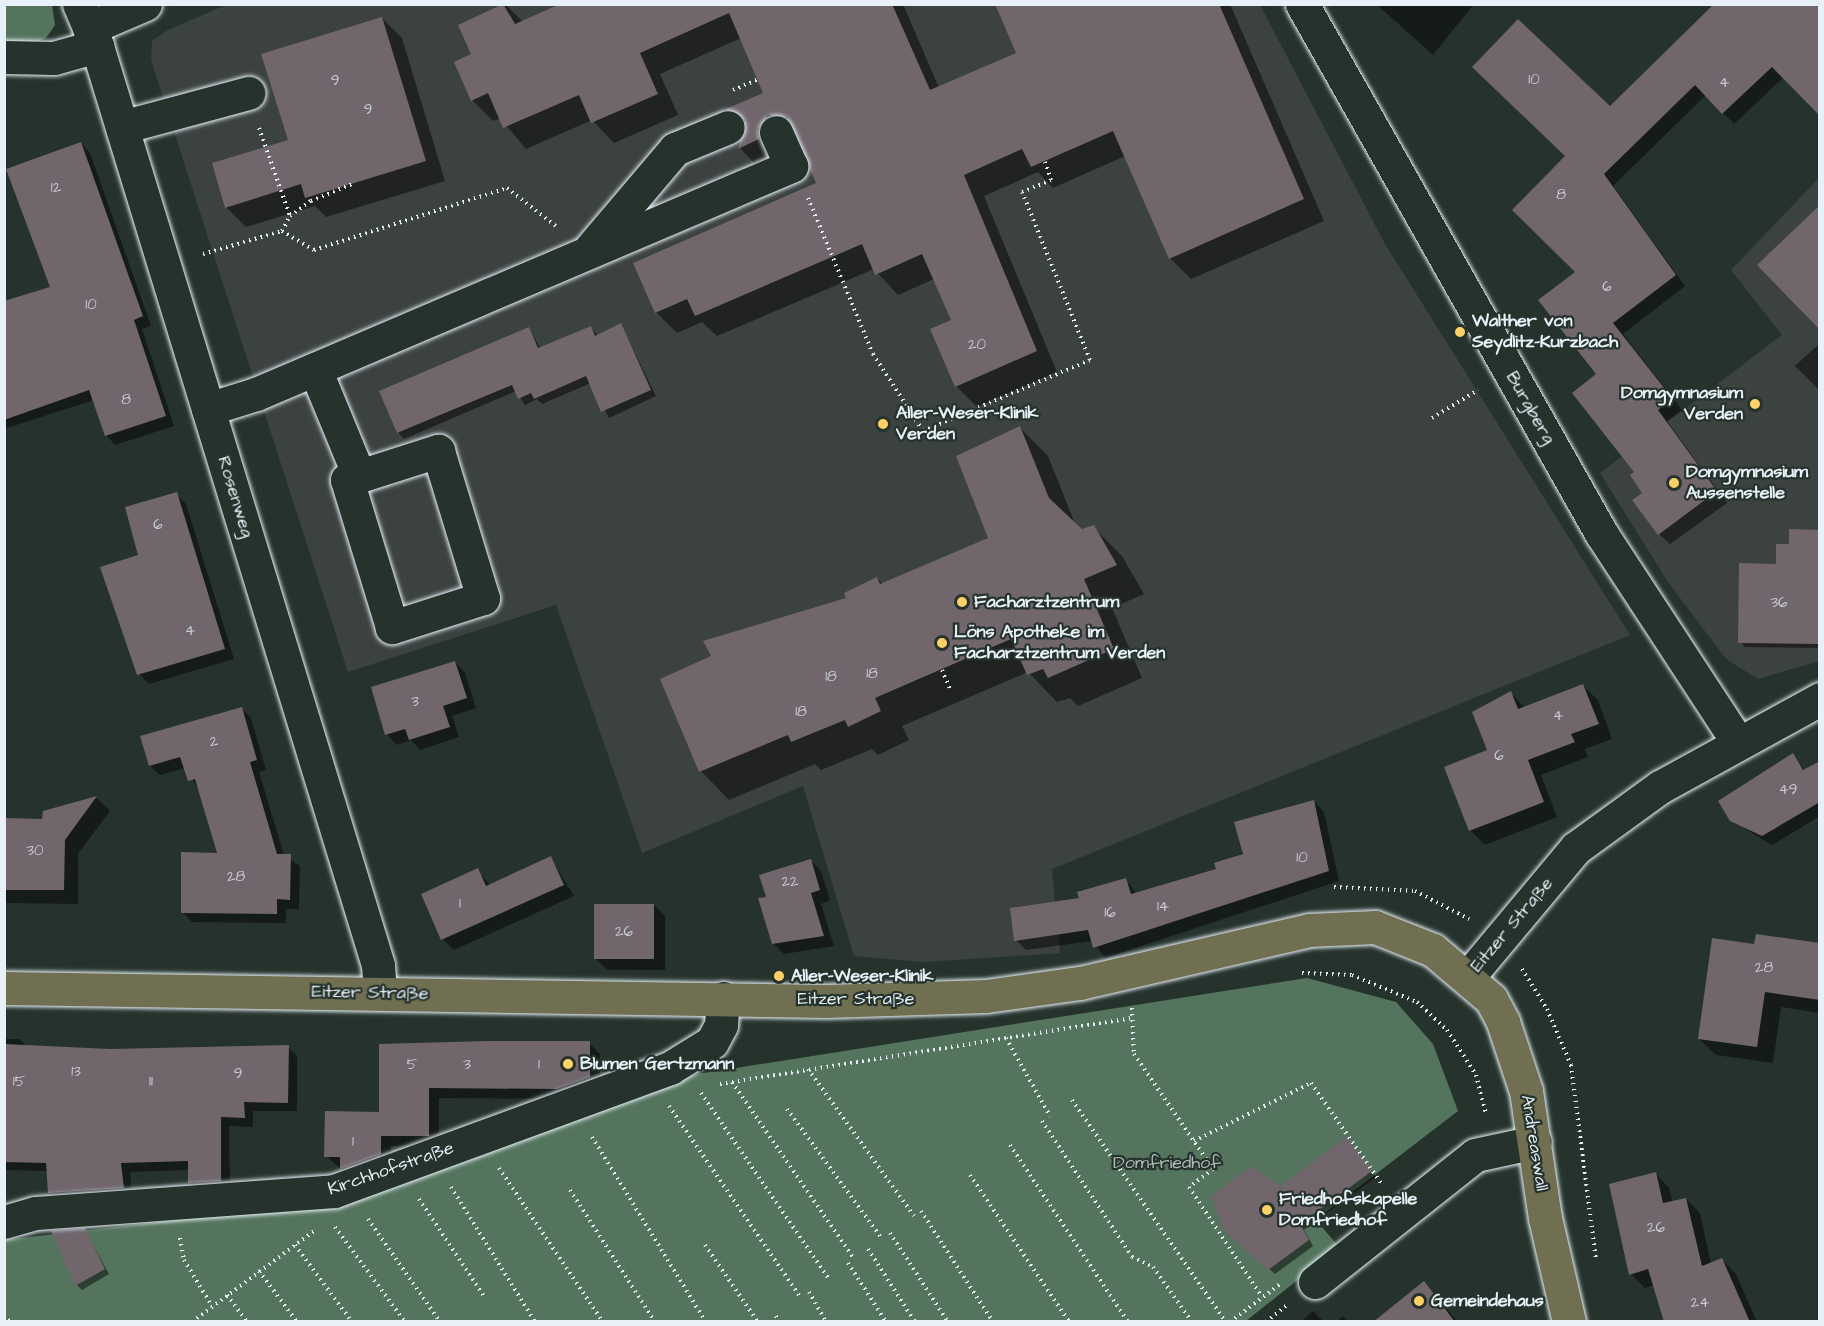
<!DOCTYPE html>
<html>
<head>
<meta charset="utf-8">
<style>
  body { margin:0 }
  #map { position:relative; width:1824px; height:1326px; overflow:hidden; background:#26332d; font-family:"Architects Daughter",sans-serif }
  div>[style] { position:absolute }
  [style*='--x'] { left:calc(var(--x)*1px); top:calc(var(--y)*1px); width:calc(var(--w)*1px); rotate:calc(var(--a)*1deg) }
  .built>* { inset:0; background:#3c4240 }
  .green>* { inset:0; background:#54745d }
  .shadow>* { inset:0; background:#0007 }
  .building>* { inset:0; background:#70666c; transform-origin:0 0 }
  .path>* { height:4px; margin-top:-2px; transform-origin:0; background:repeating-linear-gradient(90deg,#e8f1f8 0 1.5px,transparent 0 6px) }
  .roads { filter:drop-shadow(0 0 2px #e8f1f8) drop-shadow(0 0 2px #e8f1f8) }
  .minor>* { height:33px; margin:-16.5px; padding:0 16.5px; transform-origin:16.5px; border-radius:16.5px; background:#26332d }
  .major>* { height:33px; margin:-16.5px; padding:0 16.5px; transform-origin:16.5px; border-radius:16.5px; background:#716f52 }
  .dots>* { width:16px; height:16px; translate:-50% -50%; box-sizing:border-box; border:3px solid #26332d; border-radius:50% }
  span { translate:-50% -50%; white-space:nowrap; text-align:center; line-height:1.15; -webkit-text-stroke:4.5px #26332d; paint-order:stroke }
  .number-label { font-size:15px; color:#caced5 }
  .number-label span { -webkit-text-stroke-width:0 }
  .poi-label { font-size:18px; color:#e8f1f8; font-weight:700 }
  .left { translate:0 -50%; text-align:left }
  .right { translate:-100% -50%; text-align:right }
  .street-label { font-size:18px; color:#e8f1f8 }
  .park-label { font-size:18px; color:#adbfba }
  .frame { position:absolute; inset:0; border:6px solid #e8f1f8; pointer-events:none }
</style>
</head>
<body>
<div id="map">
  <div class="built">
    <div style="clip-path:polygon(228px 4px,1260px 5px,1385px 244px,1630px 635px,1052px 869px,1060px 953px,923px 962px,854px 956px,803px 786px,642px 853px,556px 605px,348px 672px,151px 60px,152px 41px,166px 31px)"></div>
    <div style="clip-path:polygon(1819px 178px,1819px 661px,1758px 679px,1726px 659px,1668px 582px,1600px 473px,1782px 335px,1731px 270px)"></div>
  </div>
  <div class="green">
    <div style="clip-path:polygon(5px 5px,52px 5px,55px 25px,46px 38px,31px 44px,5px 44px)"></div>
    <div style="clip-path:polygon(1307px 978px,1396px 1002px,1433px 1044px,1458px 1111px,1316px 1220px,1339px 1247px,1246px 1321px,5px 1321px,4px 1240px,296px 1206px,698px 1074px)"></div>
  </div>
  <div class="shadow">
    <div style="clip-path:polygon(563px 4px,903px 4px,939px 88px,1018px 54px,997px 4px,1230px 4px,1324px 221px,1191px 279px,1170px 258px,1125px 156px,1053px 188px,1038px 172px,984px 196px,1057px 372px,977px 407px,956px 386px,953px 321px,934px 279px,898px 295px,874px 269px,717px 336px,702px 322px,677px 333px,656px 312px,818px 184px,797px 136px,760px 169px,740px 148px,745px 126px,728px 109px,765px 94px,741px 38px,660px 74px,678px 115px,614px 143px,592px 120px,526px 149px,500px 118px,493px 121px,472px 100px,473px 55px,460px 25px,506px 5px,523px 22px)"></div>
    <div style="clip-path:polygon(1376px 4px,1474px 4px,1433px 55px)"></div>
    <div style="clip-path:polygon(1717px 4px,1784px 77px,1734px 124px,1706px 95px,1613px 186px,1685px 286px,1623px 334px,1682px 410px,1667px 421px,1727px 503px,1670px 544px,1659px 534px,1598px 375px,1578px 272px,1567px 156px)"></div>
    <div style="clip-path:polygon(382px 18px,402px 38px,445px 181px,326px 217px,315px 206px,246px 227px,226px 207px,290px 141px)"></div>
    <div style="clip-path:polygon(81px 143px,90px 153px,151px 326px,142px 329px,174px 426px,115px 445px,106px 435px,94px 400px,4px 429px,4px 358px,52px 288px)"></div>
    <div style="clip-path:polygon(621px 325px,656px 396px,609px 418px,591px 383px,542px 404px,537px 399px,525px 405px,516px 391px,404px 439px,398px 432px,529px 329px,541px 349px,591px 328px,598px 336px)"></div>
    <div style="clip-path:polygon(1820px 343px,1820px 391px,1795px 366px)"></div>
    <div style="clip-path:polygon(1019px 427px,1048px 456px,1076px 526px,1082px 531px,1093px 527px,1122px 556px,1144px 594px,1112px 608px,1142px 678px,1078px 706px,1070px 698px,1057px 702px,1028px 672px,902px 726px,909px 740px,878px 755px,872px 749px,821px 770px,815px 764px,729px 800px,701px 771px,662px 680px,848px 599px,877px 578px,883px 584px,990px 539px)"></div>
    <div style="clip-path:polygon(176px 494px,186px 504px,234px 659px,149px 684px,139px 674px)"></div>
    <div style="clip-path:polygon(1820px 531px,1820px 648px,1745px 647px,1740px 642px,1790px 546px)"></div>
    <div style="clip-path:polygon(455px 662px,465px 673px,476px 708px,452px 716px,459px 737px,420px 750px,411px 740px,397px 745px,387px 734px)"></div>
    <div style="clip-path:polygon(1583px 686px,1598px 700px,1612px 739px,1585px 749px,1588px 757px,1541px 775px,1557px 817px,1485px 845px,1470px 830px,1511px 693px,1525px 708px)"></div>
    <div style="clip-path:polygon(241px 708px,251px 718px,266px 770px,259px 772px,284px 855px,300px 866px,299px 909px,286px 909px,286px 923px,192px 922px,182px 912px,219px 854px,199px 790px,185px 768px,160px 775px,150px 766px)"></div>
    <div style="clip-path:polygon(1792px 755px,1805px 770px,1820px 768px,1820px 816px,1772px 845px,1731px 820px)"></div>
    <div style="clip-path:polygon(96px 797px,110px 811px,78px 854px,78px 904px,4px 903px,4px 820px,44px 820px,44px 812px)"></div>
    <div style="clip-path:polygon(1314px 801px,1324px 812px,1339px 881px,1105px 958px,1092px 941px,1026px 950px,1016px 940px,1081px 899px,1126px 880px,1137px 894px,1218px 870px)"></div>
    <div style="clip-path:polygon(551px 858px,574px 896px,454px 950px,443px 939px,423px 894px,477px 870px,491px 886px)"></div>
    <div style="clip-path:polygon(810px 860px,821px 871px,830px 900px,821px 904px,834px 946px,784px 954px,773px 943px,767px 898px)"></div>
    <div style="clip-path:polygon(654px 905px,665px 916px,665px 970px,607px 970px,596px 959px)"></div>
    <div style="clip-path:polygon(1820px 944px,1820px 1013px,1781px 1007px,1773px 1063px,1716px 1055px,1699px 1039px,1756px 946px)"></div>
    <div style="clip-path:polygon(4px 1039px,19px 1039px,26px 1046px,110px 1051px,288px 1047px,297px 1056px,297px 1111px,253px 1111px,253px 1127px,229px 1126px,230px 1189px,198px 1192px,189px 1182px,189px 1170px,130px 1172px,132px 1197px,59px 1202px,50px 1193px,48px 1171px,4px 1170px)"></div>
    <div style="clip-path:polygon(589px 1043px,600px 1054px,600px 1088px,568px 1099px,439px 1098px,439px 1146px,391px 1146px,391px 1164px,352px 1179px,326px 1156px,380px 1113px,380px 1046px)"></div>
    <div style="clip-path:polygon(1350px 1144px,1376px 1177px,1304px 1230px,1313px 1246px,1275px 1274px,1224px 1230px)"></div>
    <div style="clip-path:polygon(1656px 1174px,1669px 1188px,1673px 1203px,1686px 1199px,1700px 1213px,1711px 1264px,1722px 1260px,1736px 1274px,1757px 1322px,1666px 1322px,1655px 1285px,1645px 1288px,1631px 1274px)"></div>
    <div style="clip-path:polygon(85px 1230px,109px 1274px,82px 1290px,77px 1285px)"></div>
    <div style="clip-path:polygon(1424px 1283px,1458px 1322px,1375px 1322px)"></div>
    <div style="clip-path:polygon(1313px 1311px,1324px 1322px,1300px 1322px)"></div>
    <div style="clip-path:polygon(1343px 1316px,1348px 1322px,1336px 1322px)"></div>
  </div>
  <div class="building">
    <div style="clip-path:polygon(503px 4px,515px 24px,560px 4px,892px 4px,930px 90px,1016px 53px,995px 4px,1219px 4px,1304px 199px,1169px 259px,1113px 131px,1031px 167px,1022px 149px,964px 175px,1037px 351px,955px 387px,930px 329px,951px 320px,922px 254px,875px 275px,862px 244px,695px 316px,687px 299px,655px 313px,633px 263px,816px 183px,787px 117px,768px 115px,758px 129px,759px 139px,738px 149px,745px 120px,726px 109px,763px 93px,729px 13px,640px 53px,658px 94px,591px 123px,579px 95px,503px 128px,488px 93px,471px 101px,454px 62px,471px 54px,458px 25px)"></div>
    <div style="clip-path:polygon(1714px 4px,1820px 4px,1820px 116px,1772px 67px,1722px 114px,1695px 85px,1604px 174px,1676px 275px,1613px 323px,1672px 398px,1658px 410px,1717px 491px,1658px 535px,1632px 500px,1642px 493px,1630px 475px,1634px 472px,1572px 393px,1596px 374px,1538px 300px,1575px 272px,1512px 210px,1565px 156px,1472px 67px,1518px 19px,1610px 106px)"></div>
    <div style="clip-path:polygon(382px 17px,426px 161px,305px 198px,301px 184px,225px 208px,212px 163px,288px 140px,261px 54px)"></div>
    <div style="clip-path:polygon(81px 142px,143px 316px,134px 320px,166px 416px,105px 436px,89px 390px,4px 420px,4px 301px,50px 287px,6px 169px)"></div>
    <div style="clip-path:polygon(1820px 205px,1820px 330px,1757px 265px)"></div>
    <div style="clip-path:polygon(621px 323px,651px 390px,601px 412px,586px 376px,534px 399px,531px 393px,518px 399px,512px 385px,397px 433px,379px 391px,529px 327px,538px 348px,591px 326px,595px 336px)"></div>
    <div style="clip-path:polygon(1020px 426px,1049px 498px,1082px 529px,1094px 525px,1117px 565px,1084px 579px,1114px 649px,1048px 678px,1043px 669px,1027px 675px,1011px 639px,875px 698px,881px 711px,848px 727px,845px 720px,791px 742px,788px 735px,699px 772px,660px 679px,711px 656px,703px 641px,846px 598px,844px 593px,877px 577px,880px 584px,988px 538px,956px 456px)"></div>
    <div style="clip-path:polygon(177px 492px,225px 649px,137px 675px,100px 567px,138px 555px,125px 507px)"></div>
    <div style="clip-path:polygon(1789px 529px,1820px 530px,1820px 644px,1738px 643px,1739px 563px,1776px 564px,1776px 544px,1789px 544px)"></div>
    <div style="clip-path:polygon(455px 661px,467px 698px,443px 706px,450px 727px,409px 740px,405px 729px,385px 735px,371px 687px)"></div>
    <div style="clip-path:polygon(1583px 684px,1599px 724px,1571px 734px,1575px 742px,1528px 760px,1544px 802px,1469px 831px,1444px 767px,1487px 750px,1472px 712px,1511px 691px,1518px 709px)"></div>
    <div style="clip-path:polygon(242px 707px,257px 760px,250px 762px,277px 854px,291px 854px,290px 900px,277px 899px,277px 914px,181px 913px,181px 852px,217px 853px,195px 779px,188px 781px,180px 757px,149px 766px,140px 736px)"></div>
    <div style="clip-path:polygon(1793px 753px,1803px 770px,1820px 761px,1820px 802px,1762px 836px,1730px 821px,1718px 801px)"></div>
    <div style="clip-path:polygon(97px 796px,65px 840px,64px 890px,4px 890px,5px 818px,42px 819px,43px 811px)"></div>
    <div style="clip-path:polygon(1314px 800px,1329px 871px,1093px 948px,1088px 930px,1014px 941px,1010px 908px,1079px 898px,1077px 892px,1126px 878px,1131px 894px,1216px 869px,1214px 863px,1243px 854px,1234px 822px)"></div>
    <div style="clip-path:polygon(551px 856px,564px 885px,441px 940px,421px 894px,478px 868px,486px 886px)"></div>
    <div style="clip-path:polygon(811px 859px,820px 890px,811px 893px,824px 936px,772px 944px,758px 898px,766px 897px,759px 875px)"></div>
    <div style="left:594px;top:904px;width:60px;height:55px"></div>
    <div style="clip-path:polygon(1756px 934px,1820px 943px,1820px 1000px,1765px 992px,1757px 1047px,1698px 1039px,1712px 938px,1754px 944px)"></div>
    <div style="clip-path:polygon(488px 1041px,590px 1041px,590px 1077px,557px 1089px,429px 1088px,429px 1136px,381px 1136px,381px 1154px,340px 1169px,340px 1157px,324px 1157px,325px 1111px,379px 1112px,379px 1044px)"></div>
    <div style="clip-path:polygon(4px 1044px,110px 1049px,289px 1045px,288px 1103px,244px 1102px,245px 1118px,221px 1117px,221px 1181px,188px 1183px,188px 1161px,121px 1163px,124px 1188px,48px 1193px,46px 1163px,4px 1162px)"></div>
    <div style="clip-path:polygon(1346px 1137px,1372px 1171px,1300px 1224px,1309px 1240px,1268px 1270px,1223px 1230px,1211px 1196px,1251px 1166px,1281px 1186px)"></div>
    <div style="clip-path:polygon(1656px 1172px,1663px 1203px,1686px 1198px,1702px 1266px,1722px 1258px,1750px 1322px,1664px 1322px,1648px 1269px,1629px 1275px,1609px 1184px)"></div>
    <div style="clip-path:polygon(85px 1228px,105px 1269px,75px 1286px,51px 1231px)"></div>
    <div style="clip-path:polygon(1424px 1281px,1455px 1322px,1373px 1322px)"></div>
  </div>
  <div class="path">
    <div style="--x:733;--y:90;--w:26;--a:-23"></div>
    <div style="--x:259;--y:128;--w:93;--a:70.6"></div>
    <div style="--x:808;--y:198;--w:169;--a:67.4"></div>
    <div style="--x:873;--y:354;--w:92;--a:57"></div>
    <div style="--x:923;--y:431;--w:181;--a:-23"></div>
    <div style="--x:1090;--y:360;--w:181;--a:-112"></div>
    <div style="--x:1022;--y:192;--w:31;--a:-22"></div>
    <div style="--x:1051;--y:180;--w:19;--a:-108"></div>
    <div style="--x:282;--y:231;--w:17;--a:-62"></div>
    <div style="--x:290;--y:216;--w:26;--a:-36"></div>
    <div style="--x:311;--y:201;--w:44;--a:-22.5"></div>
    <div style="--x:203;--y:254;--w:82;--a:-16.2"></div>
    <div style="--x:282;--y:231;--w:37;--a:31"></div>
    <div style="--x:314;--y:250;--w:203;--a:-17.8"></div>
    <div style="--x:507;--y:188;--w:63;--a:38"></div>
    <div style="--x:1432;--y:418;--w:54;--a:-31.3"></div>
    <div style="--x:942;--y:670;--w:21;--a:67"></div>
    <div style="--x:1334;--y:887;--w:81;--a:2.8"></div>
    <div style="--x:1415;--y:891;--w:61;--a:27.4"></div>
    <div style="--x:1522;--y:969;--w:47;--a:58"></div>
    <div style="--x:1547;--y:1009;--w:61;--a:66.8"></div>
    <div style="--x:1571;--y:1065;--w:196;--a:82.7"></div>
    <div style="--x:1302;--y:973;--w:50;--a:2.3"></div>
    <div style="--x:1352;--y:975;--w:70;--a:22.6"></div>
    <div style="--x:1417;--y:1002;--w:41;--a:43"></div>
    <div style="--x:1447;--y:1030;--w:54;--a:57.2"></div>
    <div style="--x:1476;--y:1075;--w:40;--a:75.6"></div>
    <div style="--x:1132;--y:1008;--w:46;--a:87.5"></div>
    <div style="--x:1134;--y:1054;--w:140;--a:55.5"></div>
    <div style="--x:1213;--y:1169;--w:30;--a:143"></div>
    <div style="--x:1189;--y:1187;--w:132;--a:56.4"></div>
    <div style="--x:1006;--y:1038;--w:90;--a:60.6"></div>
    <div style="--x:808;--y:1069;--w:181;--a:54.2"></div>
    <div style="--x:732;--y:1082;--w:215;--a:55.4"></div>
    <div style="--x:720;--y:1084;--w:419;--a:-9.1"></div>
    <div style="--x:701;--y:1093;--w:224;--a:55.5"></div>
    <div style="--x:1072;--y:1100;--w:270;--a:55.3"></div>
    <div style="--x:669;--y:1106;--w:233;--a:55.5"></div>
    <div style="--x:787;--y:1109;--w:161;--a:53.8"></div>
    <div style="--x:1042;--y:1121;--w:163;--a:56.5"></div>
    <div style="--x:1132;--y:1257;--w:23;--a:25"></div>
    <div style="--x:1153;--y:1267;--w:67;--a:54.7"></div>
    <div style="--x:592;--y:1137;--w:217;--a:58.4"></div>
    <div style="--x:1194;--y:1141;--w:131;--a:-26.4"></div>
    <div style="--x:1311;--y:1083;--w:122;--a:55"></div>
    <div style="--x:1010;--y:1145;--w:213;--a:56.3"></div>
    <div style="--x:499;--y:1168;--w:186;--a:56"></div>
    <div style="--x:970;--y:1175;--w:177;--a:56"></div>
    <div style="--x:451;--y:1187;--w:159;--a:58.1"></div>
    <div style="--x:570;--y:1190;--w:157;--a:57.2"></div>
    <div style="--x:419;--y:1199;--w:120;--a:56.2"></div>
    <div style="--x:921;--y:1211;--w:132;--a:57"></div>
    <div style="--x:368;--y:1219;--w:126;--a:55"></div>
    <div style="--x:335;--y:1227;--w:118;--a:53.6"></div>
    <div style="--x:890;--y:1233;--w:106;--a:56.9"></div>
    <div style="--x:180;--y:1238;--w:22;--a:80"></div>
    <div style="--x:184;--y:1260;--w:54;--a:58.7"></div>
    <div style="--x:295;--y:1245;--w:96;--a:53.5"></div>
    <div style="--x:705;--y:1245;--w:93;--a:55.5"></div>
    <div style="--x:868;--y:1249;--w:87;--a:57.2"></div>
    <div style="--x:848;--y:1263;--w:70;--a:57.2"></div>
    <div style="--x:259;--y:1271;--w:64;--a:53.3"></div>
    <div style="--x:809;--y:1292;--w:34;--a:60"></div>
    <div style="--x:227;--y:1295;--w:34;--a:53"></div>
    <div style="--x:4;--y:1315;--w:9;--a:49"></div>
    <div style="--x:776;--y:1316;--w:7;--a:63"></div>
    <div style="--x:192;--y:1322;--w:152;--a:-36.7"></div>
    <div style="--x:1230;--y:1322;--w:63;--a:-37.2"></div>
    <div style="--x:1266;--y:1322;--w:27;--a:-39"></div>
  </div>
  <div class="roads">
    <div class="minor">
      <div style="--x:79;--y:4;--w:46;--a:66.8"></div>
      <div style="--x:97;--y:46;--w:961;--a:73"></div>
      <div style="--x:378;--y:965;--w:28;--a:86"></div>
      <div style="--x:1302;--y:4;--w:608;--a:60.52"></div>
      <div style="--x:1601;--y:533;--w:249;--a:56.8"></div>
      <div style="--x:89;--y:28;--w:61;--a:-23.2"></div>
      <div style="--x:4;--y:57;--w:50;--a:1.1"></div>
      <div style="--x:54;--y:58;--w:45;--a:-15.6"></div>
      <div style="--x:122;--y:127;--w:131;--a:-15.1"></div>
      <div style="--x:591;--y:248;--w:130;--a:-49.7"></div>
      <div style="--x:675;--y:149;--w:57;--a:-22.5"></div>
      <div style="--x:315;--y:369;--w:116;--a:67.6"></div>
      <div style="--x:208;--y:409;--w:50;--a:-17.4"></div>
      <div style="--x:256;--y:394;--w:582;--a:-23.08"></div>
      <div style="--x:791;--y:166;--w:37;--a:-114"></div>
      <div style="--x:438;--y:451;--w:154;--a:73"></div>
      <div style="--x:483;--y:598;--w:96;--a:162.3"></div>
      <div style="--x:392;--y:627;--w:154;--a:-107"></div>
      <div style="--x:347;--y:480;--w:96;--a:-17.7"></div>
      <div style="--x:1468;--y:977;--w:168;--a:-50.1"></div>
      <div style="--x:1576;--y:848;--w:104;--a:-36"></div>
      <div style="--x:1660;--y:787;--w:183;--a:-28.8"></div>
      <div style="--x:4;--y:1222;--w:33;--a:-16"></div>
      <div style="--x:36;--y:1213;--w:299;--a:-4.2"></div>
      <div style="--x:334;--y:1191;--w:358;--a:-20.1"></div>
      <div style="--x:670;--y:1068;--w:49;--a:-31.8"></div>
      <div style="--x:712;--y:1042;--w:19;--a:-62"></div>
      <div style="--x:721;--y:1025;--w:27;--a:-86"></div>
      <div style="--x:1315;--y:1282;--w:204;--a:-38.4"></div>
      <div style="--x:1475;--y:1155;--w:61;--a:-12.2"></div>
    </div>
    <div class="major">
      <div style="--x:4;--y:988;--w:822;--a:0.91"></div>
      <div style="--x:826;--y:1001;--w:160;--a:-1.8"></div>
      <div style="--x:986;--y:996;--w:95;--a:-7.9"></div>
      <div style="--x:1080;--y:983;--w:235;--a:-13"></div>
      <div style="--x:1309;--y:930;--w:66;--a:-2.6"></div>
      <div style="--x:1375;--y:927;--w:62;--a:21.6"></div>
      <div style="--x:1433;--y:950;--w:76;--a:40.2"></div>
      <div style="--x:1491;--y:999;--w:26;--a:62"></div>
      <div style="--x:1503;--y:1022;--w:73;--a:71.6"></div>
      <div style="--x:1526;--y:1091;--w:128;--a:81.5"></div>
      <div style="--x:1545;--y:1218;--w:107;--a:77"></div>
    </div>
  </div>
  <div class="dots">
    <div style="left:1460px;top:332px;background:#ffd166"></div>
    <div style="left:1755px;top:404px;background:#ffd166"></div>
    <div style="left:883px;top:424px;background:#ffd166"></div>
    <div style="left:1674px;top:483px;background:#ffd166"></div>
    <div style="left:962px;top:602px;background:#ffd166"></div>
    <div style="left:942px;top:643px;background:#ffd166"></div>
    <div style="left:779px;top:976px;background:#ffd166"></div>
    <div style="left:568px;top:1064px;background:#ffd166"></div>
    <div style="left:1267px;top:1210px;background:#ffd166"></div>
    <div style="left:1419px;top:1301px;background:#ffd166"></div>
  </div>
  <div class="number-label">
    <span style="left:1534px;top:80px">10</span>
    <span style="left:335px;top:81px">9</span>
    <span style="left:1724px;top:83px">4</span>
    <span style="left:368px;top:110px">9</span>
    <span style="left:56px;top:188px">12</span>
    <span style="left:1561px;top:195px">8</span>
    <span style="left:1607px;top:287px">6</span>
    <span style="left:91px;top:305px">10</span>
    <span style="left:977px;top:345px">20</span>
    <span style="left:126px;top:400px">8</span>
    <span style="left:158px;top:525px">6</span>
    <span style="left:1779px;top:603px">36</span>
    <span style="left:190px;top:631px">4</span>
    <span style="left:872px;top:674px">18</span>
    <span style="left:831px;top:677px">18</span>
    <span style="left:415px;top:702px">3</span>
    <span style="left:801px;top:712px">18</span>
    <span style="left:1558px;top:716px">4</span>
    <span style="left:214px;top:742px">2</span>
    <span style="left:1499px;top:756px">6</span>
    <span style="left:1788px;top:790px">49</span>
    <span style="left:35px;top:851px">30</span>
    <span style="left:1302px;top:858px">10</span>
    <span style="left:236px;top:877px">28</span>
    <span style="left:790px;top:882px">22</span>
    <span style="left:460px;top:904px">1</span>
    <span style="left:1163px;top:907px">14</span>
    <span style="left:1110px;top:913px">16</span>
    <span style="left:624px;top:932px">26</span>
    <span style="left:1764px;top:968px">28</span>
    <span style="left:412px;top:1065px">5</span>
    <span style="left:467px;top:1065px">3</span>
    <span style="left:539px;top:1065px">1</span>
    <span style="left:76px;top:1072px">13</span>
    <span style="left:238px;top:1074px">9</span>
    <span style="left:19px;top:1082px">15</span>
    <span style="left:151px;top:1082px">11</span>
    <span style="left:353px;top:1142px">1</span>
    <span style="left:1656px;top:1228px">26</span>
    <span style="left:1700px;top:1303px">24</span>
  </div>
  <div class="poi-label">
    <span class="left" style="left:1472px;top:332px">Walther von<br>Seydlitz-Kurzbach</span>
    <span class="right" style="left:1743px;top:404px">Domgymnasium<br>Verden</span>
    <span class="left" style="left:896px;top:424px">Aller-Weser-Klinik<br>Verden</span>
    <span class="left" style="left:1686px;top:483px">Domgymnasium<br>Aussenstelle</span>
    <span class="left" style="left:974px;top:602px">Facharztzentrum</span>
    <span class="left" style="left:954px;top:643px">Löns Apotheke im<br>Facharztzentrum Verden</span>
    <span class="left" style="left:791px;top:976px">Aller-Weser-Klinik</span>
    <span class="left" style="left:580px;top:1064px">Blumen Gertzmann</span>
    <span class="left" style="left:1279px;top:1210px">Friedhofskapelle<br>Domfriedhof</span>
    <span class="left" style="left:1431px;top:1301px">Gemeindehaus</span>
  </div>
  <div class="street-label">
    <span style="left:1530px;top:408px;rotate:60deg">Burgberg</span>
    <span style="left:235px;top:497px;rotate:73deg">Rosenweg</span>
    <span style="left:1512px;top:925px;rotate:-50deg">Eitzer Straße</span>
    <span style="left:370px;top:993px;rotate:1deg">Eitzer Straße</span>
    <span style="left:856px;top:999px">Eitzer Straße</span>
    <span style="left:1534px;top:1143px;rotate:81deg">Andreaswall</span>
    <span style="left:391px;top:1169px;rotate:-19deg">Kirchhofstraße</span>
  </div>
  <div class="park-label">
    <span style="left:1167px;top:1163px">Domfriedhof</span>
  </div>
  <div class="frame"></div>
</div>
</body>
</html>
